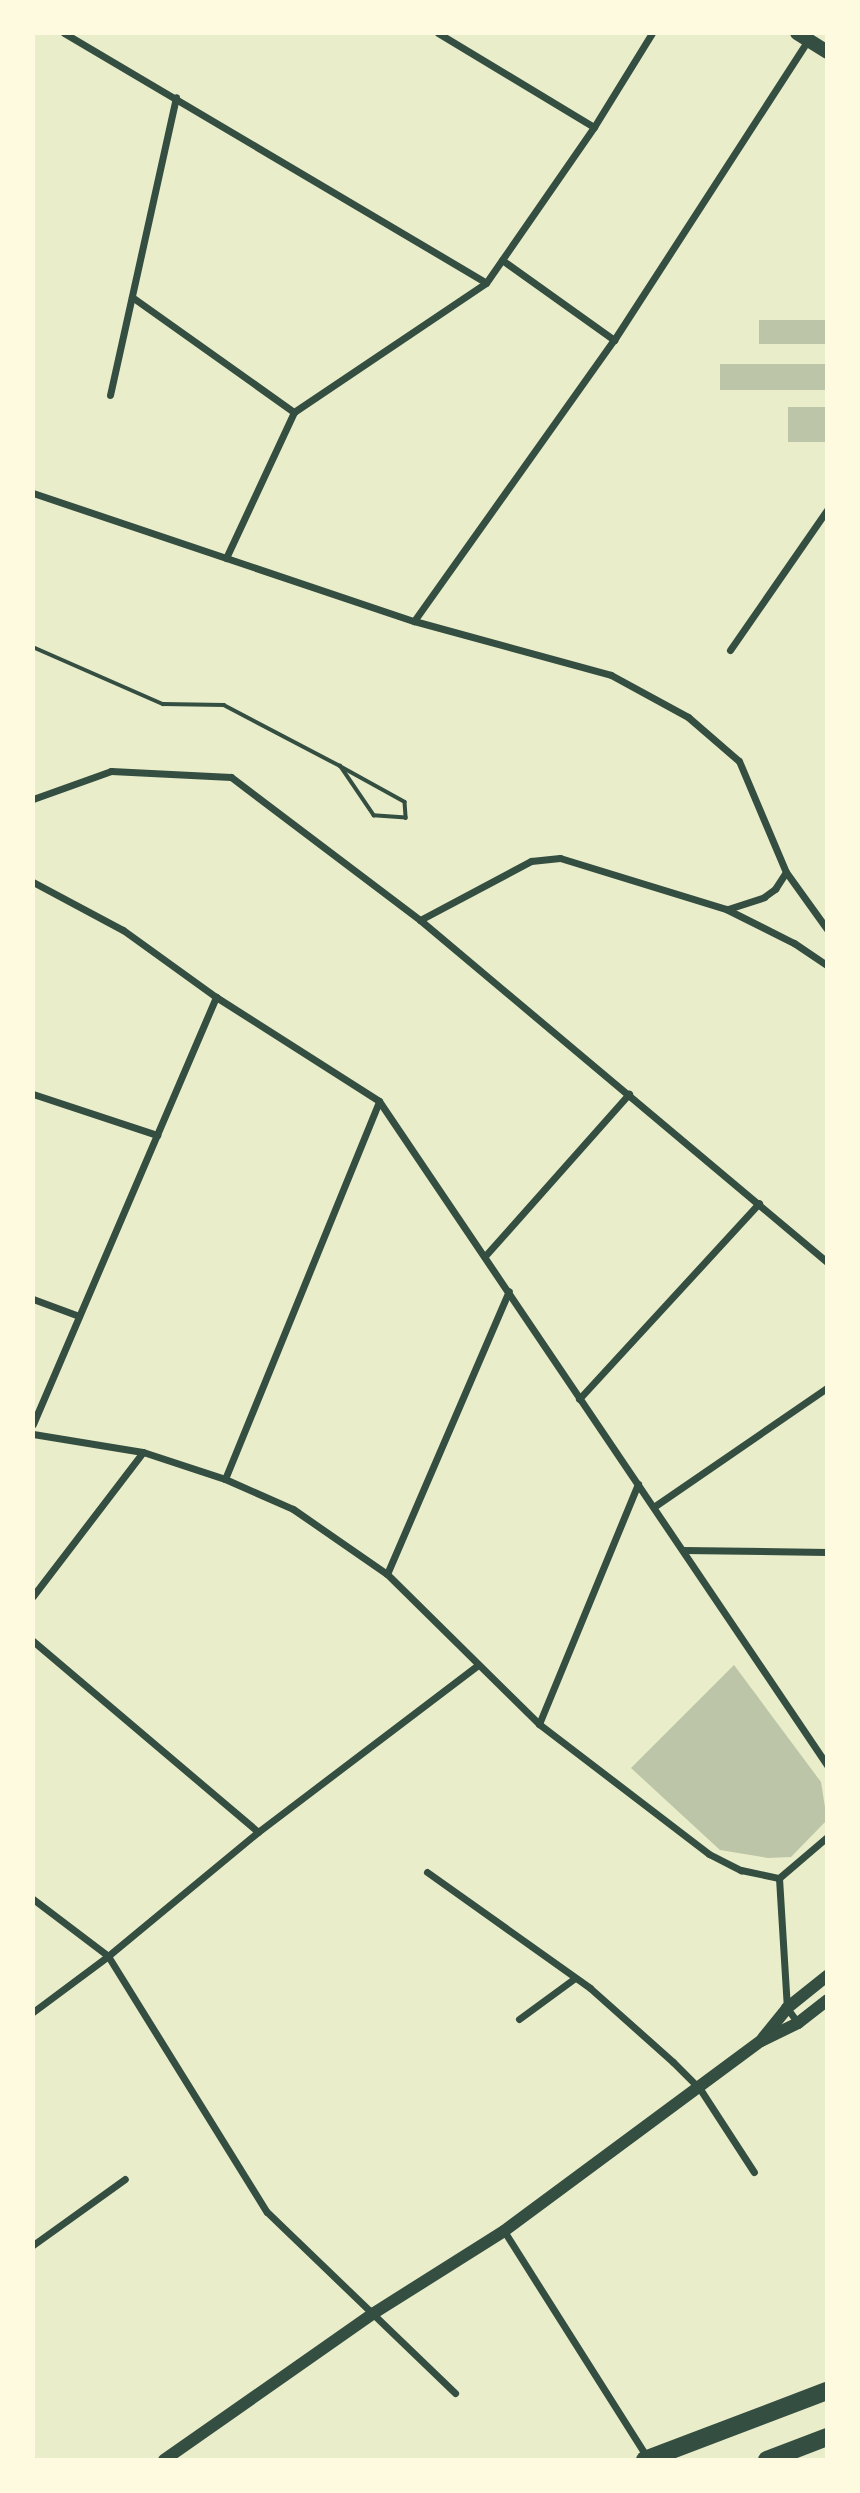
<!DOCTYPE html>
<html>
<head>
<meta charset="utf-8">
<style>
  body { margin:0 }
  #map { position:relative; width:860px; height:2493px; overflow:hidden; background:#e9edc9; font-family:"Titillium Web",sans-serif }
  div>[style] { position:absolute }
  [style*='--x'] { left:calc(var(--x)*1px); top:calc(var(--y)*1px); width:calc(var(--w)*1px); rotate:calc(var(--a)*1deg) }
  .building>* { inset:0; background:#bcc5a7; transform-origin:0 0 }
  .path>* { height:3.5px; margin:-1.75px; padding:0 1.75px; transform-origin:1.75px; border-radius:1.75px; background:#344e41 }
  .minor>* { height:7px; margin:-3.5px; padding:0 3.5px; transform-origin:3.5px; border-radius:3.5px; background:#344e41 }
  .tertiary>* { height:12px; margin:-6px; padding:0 6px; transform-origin:6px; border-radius:6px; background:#344e41 }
  .secondary>* { height:14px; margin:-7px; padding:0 7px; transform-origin:7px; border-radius:7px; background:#344e41 }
  .trunk>* { height:18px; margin:-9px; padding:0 9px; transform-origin:9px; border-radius:9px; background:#344e41 }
  span { translate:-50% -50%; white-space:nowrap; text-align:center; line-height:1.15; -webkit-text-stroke:6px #fefae0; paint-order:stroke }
  .frame { position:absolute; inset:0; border:35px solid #fefae0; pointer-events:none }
</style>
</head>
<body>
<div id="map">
  <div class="building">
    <div style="left:827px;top:320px;width:24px;height:68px;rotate:90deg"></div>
    <div style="left:827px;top:364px;width:26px;height:107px;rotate:90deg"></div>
    <div style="left:827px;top:407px;width:35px;height:39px;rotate:90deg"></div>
    <div style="clip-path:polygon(734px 1665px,821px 1782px,827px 1820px,791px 1857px,768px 1858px,720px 1850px,631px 1768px)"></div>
  </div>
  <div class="path">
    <div style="--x:33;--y:647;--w:142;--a:23.7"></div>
    <div style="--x:163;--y:704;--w:61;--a:0.9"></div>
    <div style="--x:224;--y:705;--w:131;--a:27.7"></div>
    <div style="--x:340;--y:766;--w:74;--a:29"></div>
    <div style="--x:405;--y:802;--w:16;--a:86"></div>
    <div style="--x:406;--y:818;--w:32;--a:-176"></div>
    <div style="--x:374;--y:816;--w:60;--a:-124.2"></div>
  </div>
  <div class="minor">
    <div style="--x:64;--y:33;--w:490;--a:30.6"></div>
    <div style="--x:438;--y:33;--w:182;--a:31.1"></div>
    <div style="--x:502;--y:260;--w:138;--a:35.5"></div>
    <div style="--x:132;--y:297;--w:199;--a:35.4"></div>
    <div style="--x:110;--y:395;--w:305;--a:-77.5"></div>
    <div style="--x:33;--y:493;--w:402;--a:18.6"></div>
    <div style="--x:414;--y:621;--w:204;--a:15.3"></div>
    <div style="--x:611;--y:675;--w:88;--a:28.6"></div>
    <div style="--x:688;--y:717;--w:67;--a:40.8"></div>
    <div style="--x:739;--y:761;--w:121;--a:67.1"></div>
    <div style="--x:786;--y:872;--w:70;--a:54.3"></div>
    <div style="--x:226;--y:558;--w:161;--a:-65"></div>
    <div style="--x:294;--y:412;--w:231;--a:-33.9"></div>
    <div style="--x:486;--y:283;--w:190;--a:-55.3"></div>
    <div style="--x:594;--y:127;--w:110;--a:-58.3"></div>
    <div style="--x:414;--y:621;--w:345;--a:-54.6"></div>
    <div style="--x:614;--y:340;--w:357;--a:-57.1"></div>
    <div style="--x:730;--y:650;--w:170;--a:-55.3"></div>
    <div style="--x:33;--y:799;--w:83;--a:-19.7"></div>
    <div style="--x:111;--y:771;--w:120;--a:2.9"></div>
    <div style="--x:231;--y:777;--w:237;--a:37.1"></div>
    <div style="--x:420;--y:920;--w:532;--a:40.04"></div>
    <div style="--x:33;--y:882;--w:102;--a:28.1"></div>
    <div style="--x:123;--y:930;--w:115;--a:35.8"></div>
    <div style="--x:216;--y:997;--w:193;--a:32.5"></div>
    <div style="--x:379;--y:1101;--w:801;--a:55.99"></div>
    <div style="--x:728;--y:909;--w:38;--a:-18"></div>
    <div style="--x:764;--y:897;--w:14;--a:-36"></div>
    <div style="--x:775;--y:889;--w:20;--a:-57"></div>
    <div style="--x:420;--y:920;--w:126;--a:-28"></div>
    <div style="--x:531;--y:861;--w:29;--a:-6"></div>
    <div style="--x:560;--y:858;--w:174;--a:17.1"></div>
    <div style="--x:726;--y:909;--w:76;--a:26.6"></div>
    <div style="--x:794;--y:943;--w:40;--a:34"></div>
    <div style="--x:33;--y:1094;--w:131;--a:18.3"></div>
    <div style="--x:485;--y:1256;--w:217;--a:-48.4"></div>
    <div style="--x:33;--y:1299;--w:49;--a:20.3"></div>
    <div style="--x:579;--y:1399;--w:266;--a:-47.4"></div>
    <div style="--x:33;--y:1424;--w:465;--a:-66.8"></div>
    <div style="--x:33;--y:1434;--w:111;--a:9.3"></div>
    <div style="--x:143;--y:1452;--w:86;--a:18.2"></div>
    <div style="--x:225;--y:1479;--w:74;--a:23.8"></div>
    <div style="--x:293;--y:1509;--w:114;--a:34.7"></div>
    <div style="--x:387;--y:1574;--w:214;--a:44.6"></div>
    <div style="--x:539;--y:1724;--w:214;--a:37.4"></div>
    <div style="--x:709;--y:1854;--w:36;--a:27"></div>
    <div style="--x:741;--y:1870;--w:39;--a:12"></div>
    <div style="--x:225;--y:1479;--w:408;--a:-67.8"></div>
    <div style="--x:655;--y:1506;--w:209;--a:-34.5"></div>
    <div style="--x:683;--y:1550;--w:144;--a:0.8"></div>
    <div style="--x:387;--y:1574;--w:308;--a:-66.7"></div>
    <div style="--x:33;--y:1596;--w:181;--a:-52.6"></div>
    <div style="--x:33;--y:1641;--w:295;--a:40.3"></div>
    <div style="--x:539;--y:1724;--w:260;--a:-67.6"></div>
    <div style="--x:427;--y:1872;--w:200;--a:35.4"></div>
    <div style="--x:590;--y:1988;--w:111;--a:41.7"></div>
    <div style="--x:673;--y:2062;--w:38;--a:45"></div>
    <div style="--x:700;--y:2089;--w:99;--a:57"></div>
    <div style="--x:779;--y:1878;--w:130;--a:86.5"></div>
    <div style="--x:787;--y:2008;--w:19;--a:54"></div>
    <div style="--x:779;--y:1878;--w:63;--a:-40.5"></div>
    <div style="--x:33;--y:1899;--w:94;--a:37.2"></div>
    <div style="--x:108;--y:1956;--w:301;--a:58.2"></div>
    <div style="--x:267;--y:2212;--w:261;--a:43.9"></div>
    <div style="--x:33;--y:2012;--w:94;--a:-36.7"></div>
    <div style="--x:108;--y:1956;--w:195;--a:-39.6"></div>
    <div style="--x:258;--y:1832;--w:276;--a:-37.2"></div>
    <div style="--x:519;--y:2019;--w:69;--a:-36.2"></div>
    <div style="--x:504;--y:2231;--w:270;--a:57.7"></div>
    <div style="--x:33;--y:2245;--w:113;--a:-35.7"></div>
  </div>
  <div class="tertiary">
    <div style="--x:763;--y:2038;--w:38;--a:-51"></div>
    <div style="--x:787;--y:2008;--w:51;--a:-38.7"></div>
    <div style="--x:164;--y:2460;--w:256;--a:-35"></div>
    <div style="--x:374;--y:2313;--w:154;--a:-32.2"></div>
    <div style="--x:504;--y:2231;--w:320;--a:-36.5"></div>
    <div style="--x:761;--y:2041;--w:41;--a:-25.9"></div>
    <div style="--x:798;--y:2023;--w:37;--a:-38"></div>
  </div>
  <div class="secondary">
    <div style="--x:797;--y:33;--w:36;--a:32"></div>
  </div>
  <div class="trunk">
    <div style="--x:645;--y:2460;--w:195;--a:-20.8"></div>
    <div style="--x:767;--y:2460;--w:64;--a:-21"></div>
  </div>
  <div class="frame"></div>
</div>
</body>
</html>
